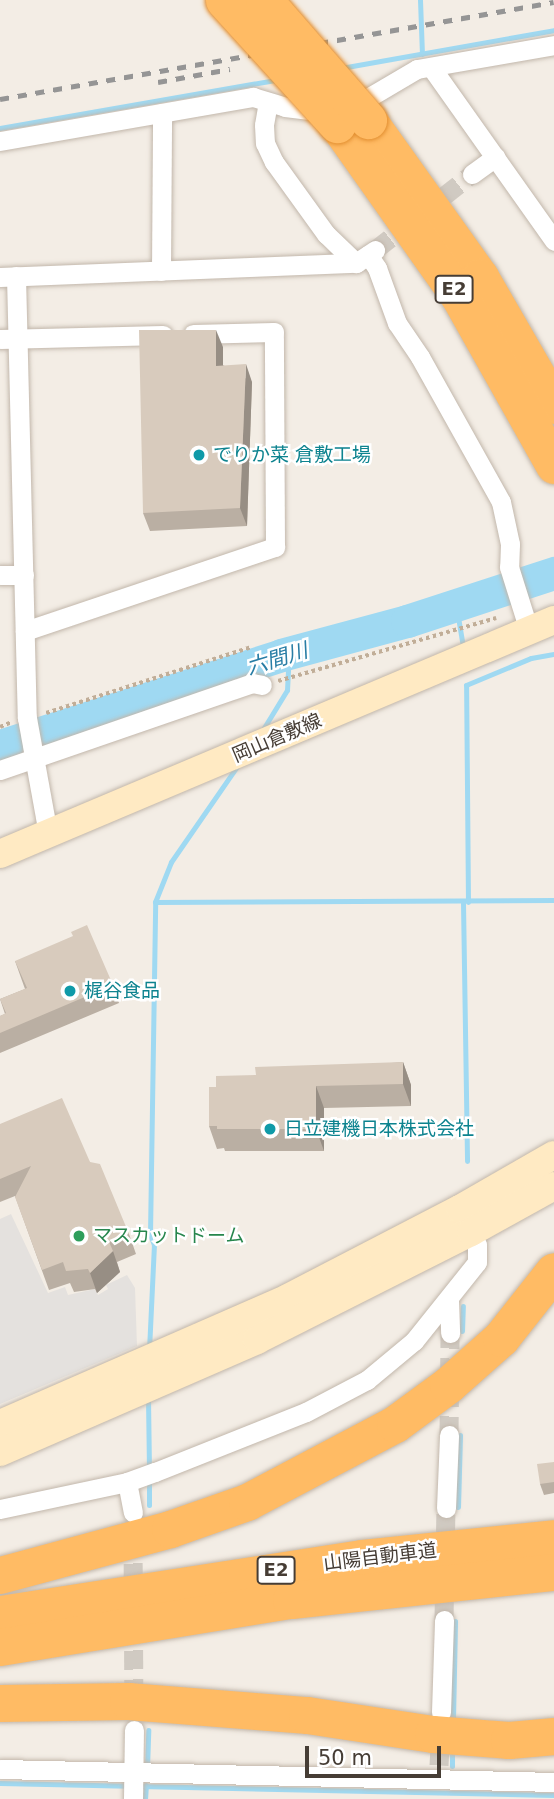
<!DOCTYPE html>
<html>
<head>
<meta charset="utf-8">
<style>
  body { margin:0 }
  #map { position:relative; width:554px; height:1799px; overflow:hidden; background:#f3ede5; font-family:"DejaVu Sans","Noto Sans JP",sans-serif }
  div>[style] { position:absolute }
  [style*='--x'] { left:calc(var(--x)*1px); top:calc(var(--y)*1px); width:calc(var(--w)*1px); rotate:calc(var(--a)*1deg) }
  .parking>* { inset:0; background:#e4e1de }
  .stream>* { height:5px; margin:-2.5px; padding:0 2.5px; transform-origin:2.5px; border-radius:2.5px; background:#9fd9f2 }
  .river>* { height:33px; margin:-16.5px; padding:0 16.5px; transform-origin:16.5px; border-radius:16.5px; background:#9fd9f2 }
  .street-tunnel>* { height:19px; margin-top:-9.5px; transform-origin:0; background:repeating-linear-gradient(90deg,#d0cac2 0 19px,transparent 0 29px) }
  .path>* { height:3.5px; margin-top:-1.75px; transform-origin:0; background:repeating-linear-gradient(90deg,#c1ae98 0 3.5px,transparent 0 7px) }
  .roads { filter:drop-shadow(0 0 2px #c2b7ab) drop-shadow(0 0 2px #c2b7ab) }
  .street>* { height:19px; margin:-9.5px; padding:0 9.5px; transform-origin:9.5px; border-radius:9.5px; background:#fff }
  .secondary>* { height:28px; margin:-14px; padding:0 14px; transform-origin:14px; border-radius:14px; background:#ffeac3 }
  .highway>* { height:37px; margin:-18.5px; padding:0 18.5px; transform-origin:18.5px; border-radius:18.5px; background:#ffbb64 }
  .rail>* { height:5px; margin-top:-2.5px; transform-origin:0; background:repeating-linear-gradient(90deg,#959595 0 9px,transparent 0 18px) }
  .bridges { filter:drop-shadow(0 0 2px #e28e30) drop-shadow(0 0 2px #e28e30) }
  .highway-bridge>* { height:37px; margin:-18.5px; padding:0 18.5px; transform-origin:18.5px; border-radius:18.5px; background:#ffbb64 }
  .wall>* { inset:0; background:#baafa3 }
  .shaded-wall>* { inset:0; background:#978e84 }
  .building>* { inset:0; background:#d8cbbd }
  .dots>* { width:19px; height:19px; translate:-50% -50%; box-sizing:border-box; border:4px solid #fff; border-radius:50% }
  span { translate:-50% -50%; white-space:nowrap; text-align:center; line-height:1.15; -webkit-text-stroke:5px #fff; paint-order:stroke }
  .shield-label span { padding:2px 5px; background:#fff; border:2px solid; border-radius:5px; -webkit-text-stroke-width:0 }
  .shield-label { font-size:18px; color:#463d35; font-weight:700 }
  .culture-label { font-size:19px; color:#0d838f }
  .left { translate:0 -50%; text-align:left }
  .street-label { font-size:19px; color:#463d35 }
  .leisure-label { font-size:19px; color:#27864d }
  .water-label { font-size:21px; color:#287da5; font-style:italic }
  .scale { position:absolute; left:305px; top:1746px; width:136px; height:32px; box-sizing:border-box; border:4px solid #463d35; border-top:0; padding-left:9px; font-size:21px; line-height:24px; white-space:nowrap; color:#463d35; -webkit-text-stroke:5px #fff; paint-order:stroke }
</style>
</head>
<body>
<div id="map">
  <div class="parking">
    <div style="clip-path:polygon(11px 1214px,48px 1293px,65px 1287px,68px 1295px,95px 1289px,98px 1295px,108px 1289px,106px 1285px,127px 1275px,135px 1288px,137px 1346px,0 1404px,0 1219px)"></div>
  </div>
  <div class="stream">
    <div style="--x:420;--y:0;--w:54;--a:87.9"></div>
    <div style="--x:341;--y:68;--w:216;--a:-10.1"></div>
    <div style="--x:0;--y:128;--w:284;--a:-9.9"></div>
    <div style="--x:456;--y:605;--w:43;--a:80.5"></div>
    <div style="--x:262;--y:731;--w:48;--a:-58.6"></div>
    <div style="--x:287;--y:690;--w:20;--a:-87"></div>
    <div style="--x:288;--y:670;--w:17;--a:-115"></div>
    <div style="--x:155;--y:902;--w:399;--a:-0.3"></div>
    <div style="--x:468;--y:902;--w:217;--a:-90.5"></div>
    <div style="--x:466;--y:685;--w:70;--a:-22.6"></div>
    <div style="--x:531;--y:658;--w:23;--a:-10"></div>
    <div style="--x:463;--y:903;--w:258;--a:89.1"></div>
    <div style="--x:462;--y:1331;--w:25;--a:-88"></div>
    <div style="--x:149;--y:1350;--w:105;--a:-87.3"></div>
    <div style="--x:154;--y:1245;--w:12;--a:-110"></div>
    <div style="--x:150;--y:1234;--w:332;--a:-89.1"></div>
    <div style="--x:155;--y:902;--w:43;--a:-68.2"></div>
    <div style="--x:171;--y:862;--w:118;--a:-55.4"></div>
    <div style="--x:148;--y:1398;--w:71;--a:89.2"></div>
    <div style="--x:149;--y:1479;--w:26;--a:90"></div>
    <div style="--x:458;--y:1507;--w:72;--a:-88.4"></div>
    <div style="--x:453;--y:1719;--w:98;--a:-88.8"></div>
    <div style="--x:452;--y:1766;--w:11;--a:-90"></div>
    <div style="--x:147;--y:1768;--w:38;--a:-88"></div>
    <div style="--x:0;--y:1783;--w:554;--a:1.24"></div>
    <div style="--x:145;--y:1799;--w:14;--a:-86"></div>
  </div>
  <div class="river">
    <div style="--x:0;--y:746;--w:295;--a:-17.9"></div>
    <div style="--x:281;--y:655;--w:131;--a:-15.1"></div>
    <div style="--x:407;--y:621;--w:155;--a:-18.1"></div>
  </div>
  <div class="street-tunnel">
    <div style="--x:375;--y:250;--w:123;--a:-38.1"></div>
    <div style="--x:449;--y:1435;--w:102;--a:-89.4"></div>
    <div style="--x:133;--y:1534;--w:173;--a:89.7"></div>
    <div style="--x:444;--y:1620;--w:112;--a:-89"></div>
    <div style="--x:439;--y:1765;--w:38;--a:-87"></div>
  </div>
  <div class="path">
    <div style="--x:278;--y:681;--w:227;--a:-16.1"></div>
    <div style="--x:46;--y:713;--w:215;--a:-17.8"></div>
    <div style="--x:0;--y:727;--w:13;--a:-23"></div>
  </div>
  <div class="roads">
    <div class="street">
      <div style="--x:431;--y:67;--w:213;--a:54.7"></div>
      <div style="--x:268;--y:102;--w:23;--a:100"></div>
      <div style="--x:264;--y:125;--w:18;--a:87"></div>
      <div style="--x:265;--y:143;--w:21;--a:65"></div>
      <div style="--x:274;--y:162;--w:89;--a:54.2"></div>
      <div style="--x:326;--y:234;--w:42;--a:44"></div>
      <div style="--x:0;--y:141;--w:257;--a:-9.9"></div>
      <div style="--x:253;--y:97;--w:34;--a:17"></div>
      <div style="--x:285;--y:107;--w:31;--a:7"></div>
      <div style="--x:316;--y:111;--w:33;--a:-3"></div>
      <div style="--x:349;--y:109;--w:79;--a:-30.5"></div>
      <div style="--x:417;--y:69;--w:139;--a:-9.9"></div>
      <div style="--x:472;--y:174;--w:29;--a:-36"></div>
      <div style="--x:368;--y:255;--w:16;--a:55"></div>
      <div style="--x:377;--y:268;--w:59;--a:70"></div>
      <div style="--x:397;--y:323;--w:41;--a:55.9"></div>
      <div style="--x:420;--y:357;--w:166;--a:60.8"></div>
      <div style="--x:501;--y:502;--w:43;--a:77.9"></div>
      <div style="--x:510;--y:544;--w:23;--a:92"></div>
      <div style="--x:509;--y:567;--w:67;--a:72.6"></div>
      <div style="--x:161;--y:271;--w:158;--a:-89.6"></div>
      <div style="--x:16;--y:276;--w:442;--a:88.6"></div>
      <div style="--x:27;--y:718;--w:118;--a:79.7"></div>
      <div style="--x:0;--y:277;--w:356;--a:-2.3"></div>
      <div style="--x:356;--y:263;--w:23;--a:-34"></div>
      <div style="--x:0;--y:339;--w:163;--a:-1.4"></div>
      <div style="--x:0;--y:575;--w:24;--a:0"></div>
      <div style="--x:25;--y:631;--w:264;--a:-18.6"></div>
      <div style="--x:275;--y:547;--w:215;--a:-90.3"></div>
      <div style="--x:274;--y:332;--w:81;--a:178.6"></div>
      <div style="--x:0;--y:770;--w:267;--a:-19"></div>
      <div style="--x:252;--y:683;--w:10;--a:11"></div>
      <div style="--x:449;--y:1300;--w:33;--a:88"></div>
      <div style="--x:127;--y:1482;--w:31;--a:79"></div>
      <div style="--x:446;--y:1508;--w:73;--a:-87.6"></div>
      <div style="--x:0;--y:1509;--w:130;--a:-12"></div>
      <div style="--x:127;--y:1482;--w:30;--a:-20"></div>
      <div style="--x:155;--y:1472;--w:162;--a:-21.7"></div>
      <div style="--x:306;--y:1412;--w:69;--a:-27.7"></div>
      <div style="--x:367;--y:1380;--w:61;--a:-39.7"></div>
      <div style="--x:414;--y:1341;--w:101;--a:-51.4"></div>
      <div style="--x:477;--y:1262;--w:17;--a:-90"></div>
      <div style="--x:477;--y:1245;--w:25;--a:-116"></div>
      <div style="--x:441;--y:1712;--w:92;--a:-88.1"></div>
      <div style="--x:0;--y:1769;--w:554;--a:1.34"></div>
      <div style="--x:133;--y:1799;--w:69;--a:-89.2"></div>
    </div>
    <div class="secondary">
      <div style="--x:0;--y:854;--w:601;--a:-22.9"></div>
      <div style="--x:0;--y:1424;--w:314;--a:-23.6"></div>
      <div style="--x:288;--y:1298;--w:194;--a:-27.4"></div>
      <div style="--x:460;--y:1209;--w:108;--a:-29.9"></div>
      <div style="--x:0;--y:1452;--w:280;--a:-23.5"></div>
      <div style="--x:257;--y:1340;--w:240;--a:-26.8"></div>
      <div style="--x:471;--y:1232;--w:95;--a:-29"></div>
    </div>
    <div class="highway">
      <div style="--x:368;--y:120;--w:193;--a:54.5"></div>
      <div style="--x:480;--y:277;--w:148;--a:60"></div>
      <div style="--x:337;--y:124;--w:211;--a:54.7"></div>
      <div style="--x:459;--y:296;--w:194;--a:60.7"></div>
      <div style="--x:0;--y:1575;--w:176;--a:-15.1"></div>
      <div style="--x:170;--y:1529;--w:82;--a:-19.3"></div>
      <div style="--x:247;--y:1502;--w:167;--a:-27.8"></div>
      <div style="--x:395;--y:1424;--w:66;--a:-36.3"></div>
      <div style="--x:448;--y:1385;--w:71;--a:-41.6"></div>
      <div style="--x:501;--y:1338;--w:85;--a:-51.7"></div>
      <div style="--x:0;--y:1614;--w:366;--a:-8.8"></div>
      <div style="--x:362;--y:1558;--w:193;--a:-5.9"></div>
      <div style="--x:0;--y:1647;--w:295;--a:-9.2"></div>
      <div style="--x:291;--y:1600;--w:264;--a:-6.1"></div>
      <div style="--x:0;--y:1703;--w:128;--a:-0.9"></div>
      <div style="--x:128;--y:1701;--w:180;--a:4.5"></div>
      <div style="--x:307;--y:1715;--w:127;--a:8.6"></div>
      <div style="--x:433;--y:1734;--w:76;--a:4.5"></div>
      <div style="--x:509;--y:1740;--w:45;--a:-5.1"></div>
    </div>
  </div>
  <div class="rail">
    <div style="--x:158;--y:82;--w:73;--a:-10.2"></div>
    <div style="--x:0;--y:99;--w:562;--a:-9.93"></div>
  </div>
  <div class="bridges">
    <div class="highway-bridge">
      <div style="--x:224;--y:0;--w:168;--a:47.7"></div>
      <div style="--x:264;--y:0;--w:159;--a:49.1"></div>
    </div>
  </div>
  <div class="wall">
    <div style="clip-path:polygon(223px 347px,223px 365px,252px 382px,247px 526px,150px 531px,143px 513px)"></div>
    <div style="clip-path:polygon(15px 961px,113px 985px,119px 1003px,0 1053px,0 1016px,5px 1014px,0 999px,25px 989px)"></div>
    <div style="clip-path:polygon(403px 1062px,411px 1085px,411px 1106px,324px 1108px,324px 1151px,225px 1151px,224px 1148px,217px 1149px,209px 1126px,216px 1087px,256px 1075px)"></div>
    <div style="clip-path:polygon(0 1124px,90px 1162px,129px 1234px,136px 1254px,117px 1262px,120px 1272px,97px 1293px,95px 1289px,74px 1292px,70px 1283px,49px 1290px,15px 1196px,0 1202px)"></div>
    <div style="clip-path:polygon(554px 1462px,554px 1493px,544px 1495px,540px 1484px)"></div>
  </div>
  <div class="shaded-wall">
    <div style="clip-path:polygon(216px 330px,223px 347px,223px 383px,216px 366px)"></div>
    <div style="clip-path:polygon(246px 364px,252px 382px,247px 526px,240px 508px)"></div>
    <div style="clip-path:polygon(403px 1062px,411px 1085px,411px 1106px,403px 1084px)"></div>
    <div style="clip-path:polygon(316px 1086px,324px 1108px,324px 1151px,316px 1129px)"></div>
    <div style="clip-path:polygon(113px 1251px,120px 1272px,97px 1293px,90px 1273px)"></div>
  </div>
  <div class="building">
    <div style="clip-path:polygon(139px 330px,216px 330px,216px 366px,246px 364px,240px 508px,143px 513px)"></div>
    <div style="clip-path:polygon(87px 925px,113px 985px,0 1033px,0 1016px,6px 1013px,0 999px,27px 988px,15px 961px,73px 936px,71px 932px)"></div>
    <div style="clip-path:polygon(403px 1062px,403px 1084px,316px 1086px,316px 1129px,217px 1129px,217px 1126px,209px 1126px,209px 1087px,216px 1087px,216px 1076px,256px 1075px,255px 1067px)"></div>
    <div style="clip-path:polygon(62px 1098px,90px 1162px,100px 1164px,129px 1234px,109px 1242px,113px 1251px,90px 1273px,88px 1269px,66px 1271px,63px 1262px,42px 1270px,15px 1197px,31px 1166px,0 1179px,0 1124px)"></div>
    <div style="clip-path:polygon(554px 1462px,554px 1482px,540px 1484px,537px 1464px)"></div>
  </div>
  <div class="dots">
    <div style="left:199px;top:455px;background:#0f9aa8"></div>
    <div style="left:70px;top:991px;background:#0f9aa8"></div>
    <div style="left:270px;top:1129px;background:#0f9aa8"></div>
    <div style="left:79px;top:1236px;background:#2e9e5b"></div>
  </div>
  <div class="shield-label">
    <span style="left:454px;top:289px">E2</span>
    <span style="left:276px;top:1570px">E2</span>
  </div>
  <div class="culture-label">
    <span class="left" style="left:213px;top:455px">でりか菜 倉敷工場</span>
    <span class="left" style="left:84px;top:991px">梶谷食品</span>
    <span class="left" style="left:284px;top:1129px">日立建機日本株式会社</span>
  </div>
  <div class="street-label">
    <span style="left:277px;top:738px;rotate:-23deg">岡山倉敷線</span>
    <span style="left:380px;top:1557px;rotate:-7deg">山陽自動車道</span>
  </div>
  <div class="leisure-label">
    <span class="left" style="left:93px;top:1236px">マスカットドーム</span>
  </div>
  <div class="water-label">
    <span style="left:277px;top:659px;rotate:-17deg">六間川</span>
  </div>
  <div class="scale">50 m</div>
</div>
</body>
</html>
